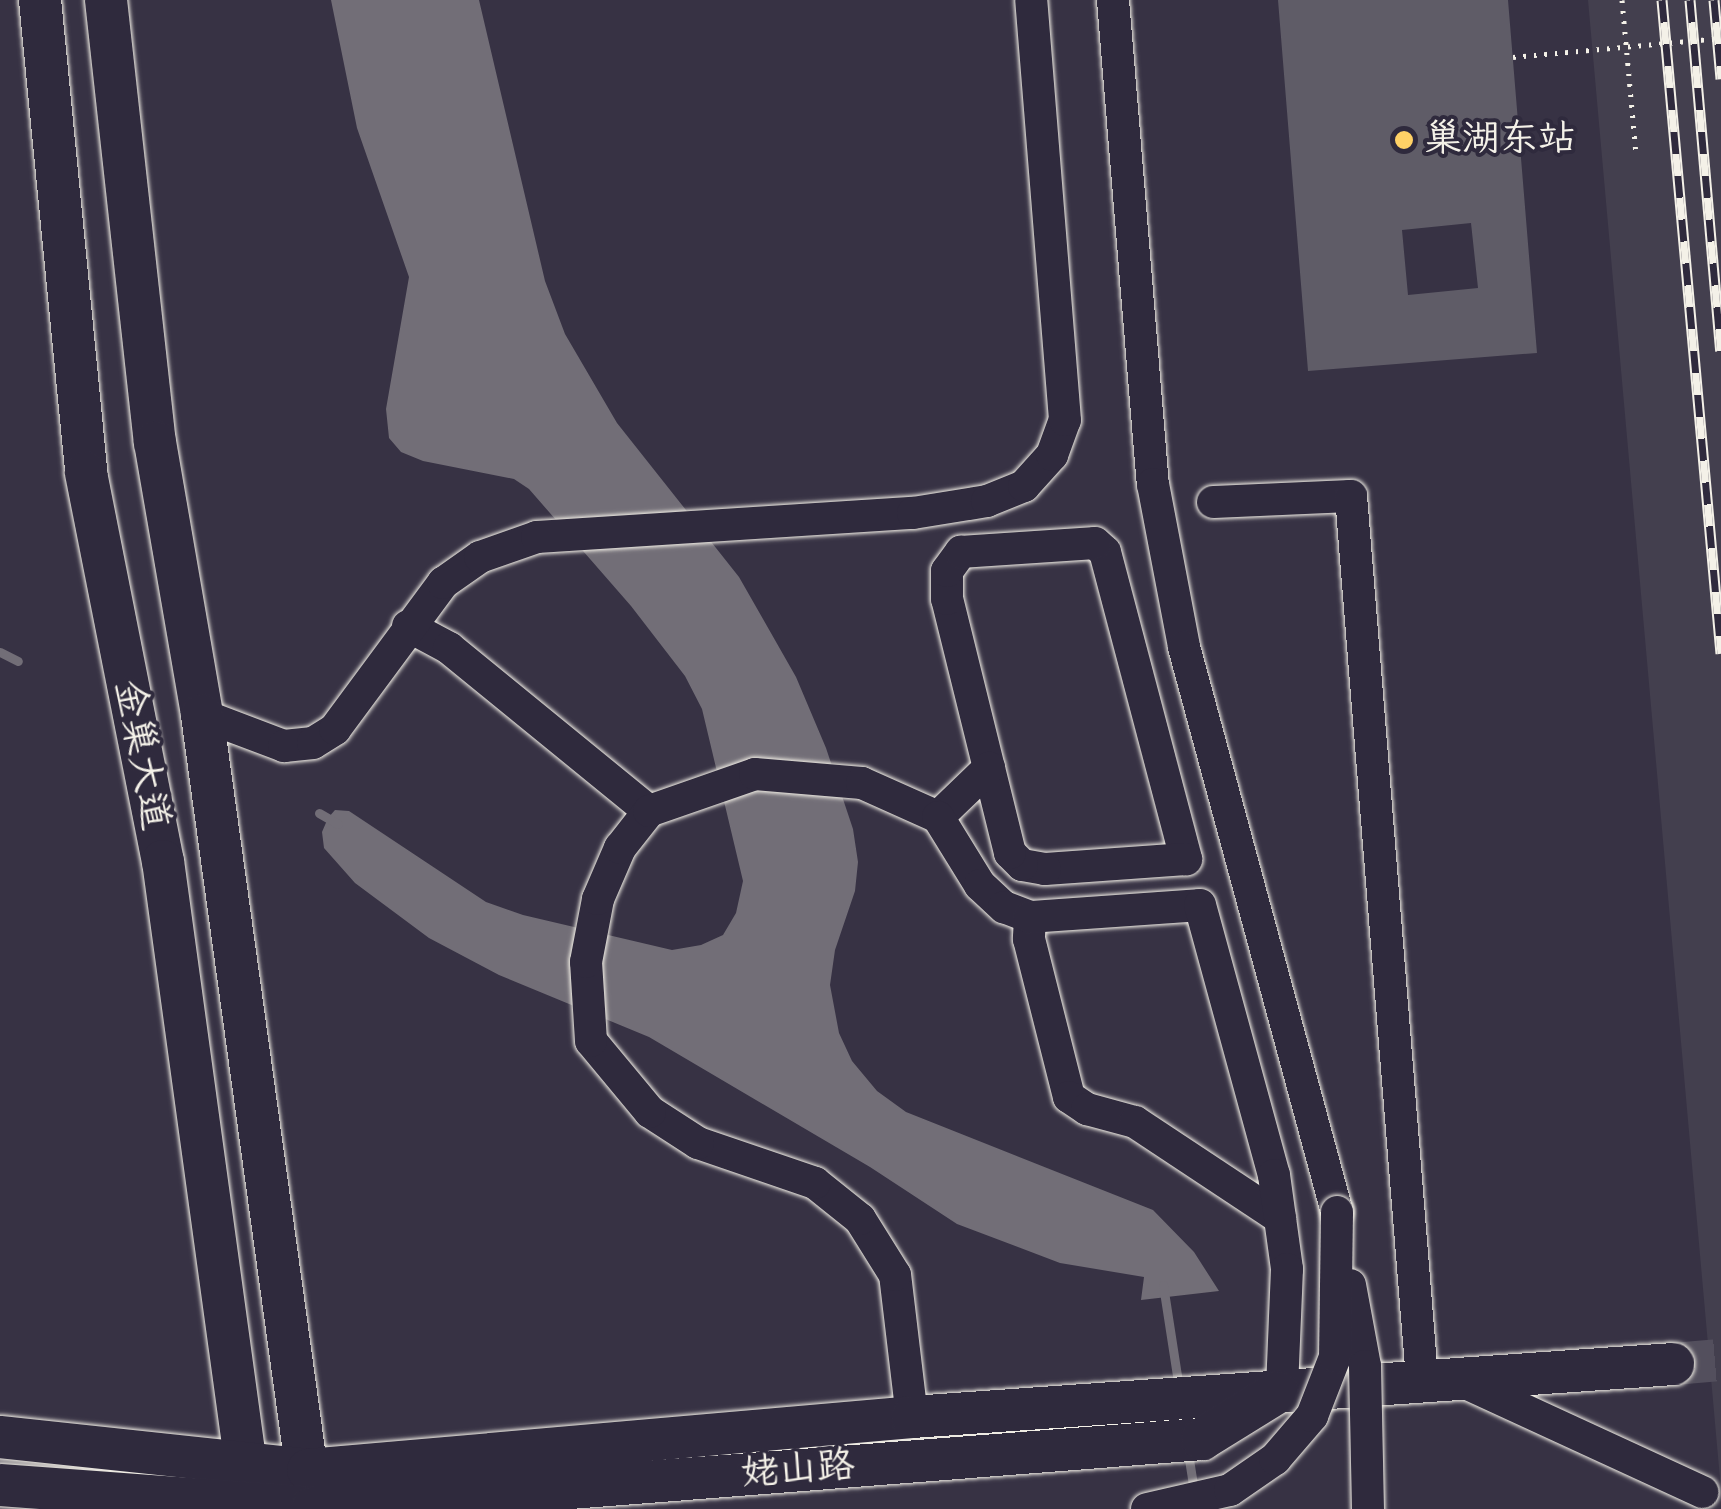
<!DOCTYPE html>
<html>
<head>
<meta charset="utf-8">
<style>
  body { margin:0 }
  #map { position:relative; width:1721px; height:1509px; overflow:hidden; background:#373244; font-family:Mynerve,"LXGW WenKai TC",sans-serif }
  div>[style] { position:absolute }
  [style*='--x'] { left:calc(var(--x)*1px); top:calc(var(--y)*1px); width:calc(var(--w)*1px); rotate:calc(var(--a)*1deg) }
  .built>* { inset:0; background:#433f4e }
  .water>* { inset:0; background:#726e77 }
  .stream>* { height:9px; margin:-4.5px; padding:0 4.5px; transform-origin:4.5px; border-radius:4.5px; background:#726e77 }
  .building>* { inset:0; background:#5f5c67 }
  .major-tunnel>* { height:42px; margin-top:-21px; transform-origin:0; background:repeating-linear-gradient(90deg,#534f5d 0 42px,transparent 0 63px) }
  .path>* { height:5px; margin-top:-2.5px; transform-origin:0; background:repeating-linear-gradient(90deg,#f4f1e8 0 2.5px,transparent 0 10.5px) }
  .roads { filter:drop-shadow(0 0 2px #f4f1e8) drop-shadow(0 0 2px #f4f1e8) }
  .minor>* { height:32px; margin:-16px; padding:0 16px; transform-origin:16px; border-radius:16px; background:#2f2a3d }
  .major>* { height:42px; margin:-21px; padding:0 21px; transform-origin:21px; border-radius:21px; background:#2f2a3d }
  .rail>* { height:11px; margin-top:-5.5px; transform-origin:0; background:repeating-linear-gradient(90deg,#2f2a3d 0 22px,#f4f1e8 0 44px); box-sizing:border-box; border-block:2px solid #f4f1e8 }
  .path-bridge>* { height:5px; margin-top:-2.5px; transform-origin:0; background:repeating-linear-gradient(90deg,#f4f1e8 0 2.5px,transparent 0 10.5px) }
  .bridges { filter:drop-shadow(0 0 2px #f4f1e8) drop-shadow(0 0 2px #f4f1e8) }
  .minor-bridge>* { height:32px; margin:-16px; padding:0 16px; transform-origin:16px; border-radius:16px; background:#2f2a3d }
  .dots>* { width:28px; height:28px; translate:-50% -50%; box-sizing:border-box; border:5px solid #2f2a3d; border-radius:50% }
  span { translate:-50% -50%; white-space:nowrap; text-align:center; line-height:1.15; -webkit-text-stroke:8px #2f2a3d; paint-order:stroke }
  .poi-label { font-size:38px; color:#f4f1e8 }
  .left { translate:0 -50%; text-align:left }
  .street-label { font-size:38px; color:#f4f1e8 }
</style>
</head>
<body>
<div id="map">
  <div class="built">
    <div style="clip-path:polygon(1588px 0,1721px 0,1721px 1490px)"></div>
  </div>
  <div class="water">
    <div style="clip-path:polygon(331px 0,479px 0,545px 281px,565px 334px,617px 423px,739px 577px,796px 677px,826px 748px,853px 829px,858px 862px,855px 891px,835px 950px,830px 985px,839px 1033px,852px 1061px,877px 1091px,906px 1112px,1153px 1210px,1194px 1252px,1219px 1291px,1141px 1300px,1144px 1277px,1060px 1263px,957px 1224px,870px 1167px,649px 1037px,499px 975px,429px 938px,355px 883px,324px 848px,322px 832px,328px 818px,335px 810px,349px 811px,486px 902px,523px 915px,672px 950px,701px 945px,723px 935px,736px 913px,743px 881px,702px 709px,685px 676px,631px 606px,529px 489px,514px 479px,423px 461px,401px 452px,389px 438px,386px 409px,409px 277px,357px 128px)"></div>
  </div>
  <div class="stream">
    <div style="--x:0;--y:652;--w:20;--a:27"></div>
    <div style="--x:319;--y:813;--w:22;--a:30"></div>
    <div style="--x:1163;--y:1285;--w:104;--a:81.2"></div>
    <div style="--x:1188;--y:1453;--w:39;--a:81"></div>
  </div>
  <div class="building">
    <div style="clip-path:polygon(evenodd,1278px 0,1508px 0,1537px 353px,1308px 371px,1278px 0,1471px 223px,1478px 288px,1408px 295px,1402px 230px,1471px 223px)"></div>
  </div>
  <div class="major-tunnel">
    <div style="--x:1673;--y:1364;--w:48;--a:-4.8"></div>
  </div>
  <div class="path">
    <div style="--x:1622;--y:0;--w:154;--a:84.8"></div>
  </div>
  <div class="roads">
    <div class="minor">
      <div style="--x:1113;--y:0;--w:486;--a:85.3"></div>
      <div style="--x:1153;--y:484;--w:166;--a:79.2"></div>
      <div style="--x:1184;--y:647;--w:585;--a:74.85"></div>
      <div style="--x:1213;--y:502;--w:138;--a:-2.5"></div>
      <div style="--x:1351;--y:496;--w:886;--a:85.4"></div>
      <div style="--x:1095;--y:543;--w:13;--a:42"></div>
      <div style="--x:1105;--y:552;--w:318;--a:75.2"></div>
      <div style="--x:1186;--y:859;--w:141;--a:175.9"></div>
      <div style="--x:1045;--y:869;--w:23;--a:-170"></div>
      <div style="--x:1022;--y:865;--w:17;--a:-135"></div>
      <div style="--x:1010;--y:853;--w:262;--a:-103.9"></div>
      <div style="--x:947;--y:599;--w:28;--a:-90"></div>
      <div style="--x:947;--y:571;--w:24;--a:-54"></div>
      <div style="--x:961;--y:552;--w:134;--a:-3.8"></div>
      <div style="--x:408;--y:626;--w:47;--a:28.2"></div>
      <div style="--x:449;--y:648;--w:258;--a:39.2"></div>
      <div style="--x:202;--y:715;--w:88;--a:20.7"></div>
      <div style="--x:284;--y:746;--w:29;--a:-6"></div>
      <div style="--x:313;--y:743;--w:26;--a:-32"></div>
      <div style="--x:335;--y:729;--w:182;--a:-53.5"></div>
      <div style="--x:443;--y:583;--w:45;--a:-35.1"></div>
      <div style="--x:480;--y:557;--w:60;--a:-19.3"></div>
      <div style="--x:537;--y:537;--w:377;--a:-3.7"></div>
      <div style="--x:913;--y:513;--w:75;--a:-9.2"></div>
      <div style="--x:987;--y:501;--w:40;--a:-22"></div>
      <div style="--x:1024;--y:486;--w:42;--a:-47.9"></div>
      <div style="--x:1052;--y:455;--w:37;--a:-70"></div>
      <div style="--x:1065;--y:420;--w:421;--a:-94.6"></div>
      <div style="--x:938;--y:817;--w:71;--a:-43.9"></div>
      <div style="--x:1030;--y:917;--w:22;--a:93"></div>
      <div style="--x:1029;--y:939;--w:163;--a:75.8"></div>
      <div style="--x:1069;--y:1097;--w:22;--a:34"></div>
      <div style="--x:1087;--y:1109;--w:50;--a:15.2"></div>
      <div style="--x:1135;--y:1122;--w:174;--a:33.5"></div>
      <div style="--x:1459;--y:1380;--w:268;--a:24.7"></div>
      <div style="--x:912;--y:1417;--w:143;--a:-96.8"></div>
      <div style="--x:895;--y:1275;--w:66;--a:-122"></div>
      <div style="--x:860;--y:1219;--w:58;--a:-141.3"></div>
      <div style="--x:815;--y:1183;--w:124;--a:-161.1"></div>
      <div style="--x:698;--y:1143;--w:57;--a:-147.1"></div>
      <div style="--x:650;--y:1112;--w:92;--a:-129.7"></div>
      <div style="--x:591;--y:1041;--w:79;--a:-93.6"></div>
      <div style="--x:586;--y:962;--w:64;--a:-79.2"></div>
      <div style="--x:598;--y:899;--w:56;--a:-66.7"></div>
      <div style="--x:620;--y:848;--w:47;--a:-51.9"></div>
      <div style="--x:649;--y:811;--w:112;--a:-19.2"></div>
      <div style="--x:755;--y:774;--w:107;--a:4.8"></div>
      <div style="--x:862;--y:783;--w:83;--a:24.1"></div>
      <div style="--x:938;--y:817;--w:80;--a:58.3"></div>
      <div style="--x:980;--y:885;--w:33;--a:43"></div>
      <div style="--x:1004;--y:907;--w:28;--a:21"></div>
      <div style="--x:1030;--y:917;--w:170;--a:-4"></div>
      <div style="--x:1200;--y:905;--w:280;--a:74.7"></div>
      <div style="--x:1274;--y:1175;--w:95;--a:82.1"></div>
      <div style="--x:1287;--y:1269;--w:120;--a:92.4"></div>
    </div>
    <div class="major">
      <div style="--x:40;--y:0;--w:475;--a:84.4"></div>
      <div style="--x:86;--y:473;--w:396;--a:78.8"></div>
      <div style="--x:163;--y:861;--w:611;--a:82.19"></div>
      <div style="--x:246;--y:1466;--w:43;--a:91.3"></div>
      <div style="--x:106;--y:0;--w:445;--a:83.7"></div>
      <div style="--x:155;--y:442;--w:277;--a:80.2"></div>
      <div style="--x:202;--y:715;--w:802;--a:82.11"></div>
      <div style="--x:0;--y:1437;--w:310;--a:6.1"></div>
      <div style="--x:308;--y:1470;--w:606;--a:-5.01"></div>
      <div style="--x:912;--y:1417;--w:763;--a:-3.98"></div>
      <div style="--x:0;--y:1485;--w:313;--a:4.2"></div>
      <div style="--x:312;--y:1508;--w:893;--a:-4.43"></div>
      <div style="--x:1202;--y:1439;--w:89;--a:-31.7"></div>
    </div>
  </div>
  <div class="rail">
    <div style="--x:1662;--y:0;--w:656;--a:84.84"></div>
    <div style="--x:1690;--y:0;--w:352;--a:85"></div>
    <div style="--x:1714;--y:0;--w:79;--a:84.9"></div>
  </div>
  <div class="path-bridge">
    <div style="--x:1513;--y:57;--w:209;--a:-5.2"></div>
  </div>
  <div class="bridges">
    <div class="minor-bridge">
      <div style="--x:1350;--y:1285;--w:82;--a:79.5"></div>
      <div style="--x:1365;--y:1366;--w:143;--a:88.8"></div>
      <div style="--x:1147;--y:1509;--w:85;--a:-12.9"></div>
      <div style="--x:1230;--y:1490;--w:55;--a:-34.6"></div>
      <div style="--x:1275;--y:1459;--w:57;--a:-49.3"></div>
      <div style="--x:1312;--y:1416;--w:63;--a:-68.7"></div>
      <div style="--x:1335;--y:1357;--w:145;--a:-89.2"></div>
    </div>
  </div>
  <div class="dots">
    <div style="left:1404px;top:140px;background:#ffd166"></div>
  </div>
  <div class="poi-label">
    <span class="left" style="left:1424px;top:140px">巢湖东站</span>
  </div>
  <div class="street-label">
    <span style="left:141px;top:755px;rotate:79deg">金巢大道</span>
    <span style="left:798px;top:1470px;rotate:-4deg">姥山路</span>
  </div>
</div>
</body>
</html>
